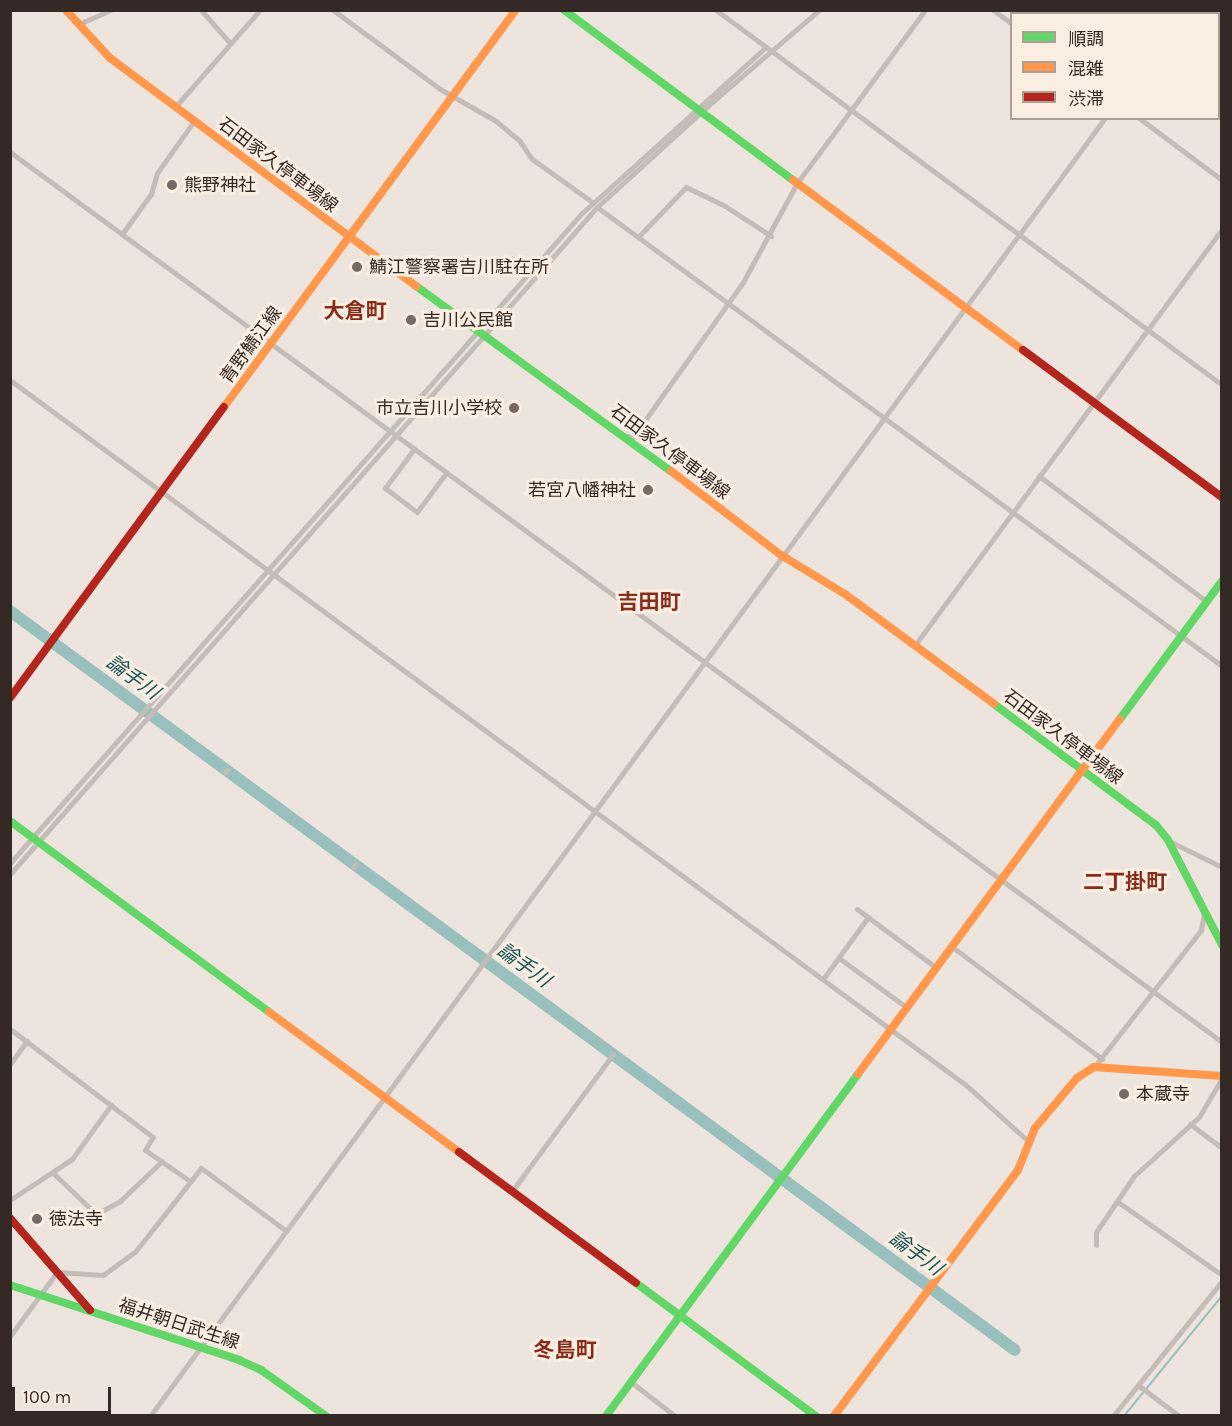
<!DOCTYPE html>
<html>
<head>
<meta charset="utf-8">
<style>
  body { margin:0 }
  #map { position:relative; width:1232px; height:1426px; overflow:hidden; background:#ece4dd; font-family:Karla,"Noto Sans JP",sans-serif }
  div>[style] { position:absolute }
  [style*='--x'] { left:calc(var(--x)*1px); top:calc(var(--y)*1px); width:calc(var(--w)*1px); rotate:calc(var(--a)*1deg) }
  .stream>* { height:2px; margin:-1px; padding:0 1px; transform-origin:1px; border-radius:1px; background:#99c0bd }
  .river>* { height:12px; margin:-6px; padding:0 6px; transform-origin:6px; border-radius:6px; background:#99c0bd }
  .street>* { height:5px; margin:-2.5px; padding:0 2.5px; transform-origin:2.5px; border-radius:2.5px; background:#c4bcb7 }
  .fast>* { height:8px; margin:-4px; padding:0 4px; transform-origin:4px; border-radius:4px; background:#63d668 }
  .slow>* { height:8px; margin:-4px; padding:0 4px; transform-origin:4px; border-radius:4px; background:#ff974d }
  .jam>* { height:8px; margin:-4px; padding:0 4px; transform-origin:4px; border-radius:4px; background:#b3261e }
  .dots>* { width:16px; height:16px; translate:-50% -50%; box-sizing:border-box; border:3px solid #faeee3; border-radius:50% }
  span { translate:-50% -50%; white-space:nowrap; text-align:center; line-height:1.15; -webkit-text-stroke:6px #faeee3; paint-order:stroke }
  .street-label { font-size:18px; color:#352925 }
  .poi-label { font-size:18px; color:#352925 }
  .left { translate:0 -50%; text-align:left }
  .right { translate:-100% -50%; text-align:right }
  .water-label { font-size:20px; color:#195757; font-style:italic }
  .quarter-label { font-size:21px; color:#862e1b; font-weight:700 }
  .frame { position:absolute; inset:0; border:12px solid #352925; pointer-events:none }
  .legend { position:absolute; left:1010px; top:12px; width:210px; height:108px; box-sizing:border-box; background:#faeee3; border:2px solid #ab9f97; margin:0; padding:8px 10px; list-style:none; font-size:18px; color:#352925 }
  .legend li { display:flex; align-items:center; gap:12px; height:30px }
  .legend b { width:30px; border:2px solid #ab9f97 }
  .scale { position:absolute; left:12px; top:1387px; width:99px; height:27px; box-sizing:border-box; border:3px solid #352925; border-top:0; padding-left:8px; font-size:18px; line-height:21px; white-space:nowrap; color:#352925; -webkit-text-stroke:4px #faeee3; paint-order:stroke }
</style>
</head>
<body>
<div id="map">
  <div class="stream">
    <div style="--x:1124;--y:1416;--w:155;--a:-50.8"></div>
  </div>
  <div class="river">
    <div style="--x:10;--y:611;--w:1247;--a:36.33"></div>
  </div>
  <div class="street">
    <div style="--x:201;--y:10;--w:44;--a:48.7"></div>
    <div style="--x:333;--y:10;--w:133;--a:36.4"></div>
    <div style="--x:440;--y:89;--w:64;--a:29.7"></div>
    <div style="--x:496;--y:121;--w:30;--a:40"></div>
    <div style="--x:519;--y:140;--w:23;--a:56"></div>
    <div style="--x:532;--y:159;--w:74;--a:35.6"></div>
    <div style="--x:716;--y:10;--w:630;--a:36.54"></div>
    <div style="--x:993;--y:10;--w:24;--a:36"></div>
    <div style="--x:1183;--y:14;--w:4;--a:-63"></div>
    <div style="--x:79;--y:24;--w:35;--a:-24"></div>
    <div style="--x:175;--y:107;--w:129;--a:-48.8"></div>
    <div style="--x:1139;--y:118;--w:104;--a:36.8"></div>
    <div style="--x:10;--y:152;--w:1504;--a:36.29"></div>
    <div style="--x:597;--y:207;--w:775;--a:36.29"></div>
    <div style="--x:122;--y:234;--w:49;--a:-54.1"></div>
    <div style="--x:151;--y:194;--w:22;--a:-74"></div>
    <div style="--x:157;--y:173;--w:64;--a:-54.6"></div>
    <div style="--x:639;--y:236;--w:68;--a:-46.2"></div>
    <div style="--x:686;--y:187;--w:43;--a:26"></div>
    <div style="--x:725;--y:206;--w:55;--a:33.1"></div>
    <div style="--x:10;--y:380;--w:1188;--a:36.41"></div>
    <div style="--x:966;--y:1085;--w:85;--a:42.1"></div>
    <div style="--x:628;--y:436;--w:5;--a:11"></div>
    <div style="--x:633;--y:437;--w:190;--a:-54.6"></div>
    <div style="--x:743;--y:282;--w:113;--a:-61.4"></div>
    <div style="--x:797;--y:183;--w:215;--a:-53.5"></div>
    <div style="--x:414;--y:449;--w:49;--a:126.6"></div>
    <div style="--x:385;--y:488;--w:40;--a:37"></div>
    <div style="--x:417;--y:512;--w:49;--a:-53.4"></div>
    <div style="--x:1039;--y:476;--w:209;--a:36.8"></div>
    <div style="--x:915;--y:645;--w:517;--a:-53.57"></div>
    <div style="--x:225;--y:772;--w:3;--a:-45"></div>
    <div style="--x:1169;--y:841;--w:59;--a:26.1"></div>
    <div style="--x:10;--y:863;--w:864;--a:-48.66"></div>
    <div style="--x:581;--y:214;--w:248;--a:-42.1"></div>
    <div style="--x:353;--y:867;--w:4;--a:-45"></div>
    <div style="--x:10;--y:874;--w:889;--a:-48.65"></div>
    <div style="--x:597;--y:207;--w:156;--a:-42.4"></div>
    <div style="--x:712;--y:102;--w:141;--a:-40.7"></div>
    <div style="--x:857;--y:909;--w:97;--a:36.6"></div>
    <div style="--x:951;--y:946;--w:189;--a:36.8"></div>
    <div style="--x:839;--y:958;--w:83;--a:36.2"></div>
    <div style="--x:823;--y:979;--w:77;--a:-54"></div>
    <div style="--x:10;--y:1029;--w:179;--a:37.1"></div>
    <div style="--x:153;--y:1137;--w:15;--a:122"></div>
    <div style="--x:145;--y:1150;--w:55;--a:34.6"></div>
    <div style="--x:10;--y:1064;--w:29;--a:-54"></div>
    <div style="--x:1094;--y:1067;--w:174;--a:-52"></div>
    <div style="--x:1201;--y:930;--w:17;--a:-80"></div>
    <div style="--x:1190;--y:1124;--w:40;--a:37"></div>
    <div style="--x:53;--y:1173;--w:59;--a:43.6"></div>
    <div style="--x:96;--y:1214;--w:27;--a:-28"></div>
    <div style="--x:120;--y:1201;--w:58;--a:-43.6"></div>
    <div style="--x:512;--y:1191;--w:170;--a:-53.6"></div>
    <div style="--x:10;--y:1200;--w:74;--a:-33.5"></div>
    <div style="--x:72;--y:1159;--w:67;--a:-54.2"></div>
    <div style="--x:1118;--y:1202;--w:127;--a:35.1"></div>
    <div style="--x:1096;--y:1245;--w:13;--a:-90"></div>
    <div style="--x:1096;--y:1232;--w:68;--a:-55.8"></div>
    <div style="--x:1134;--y:1176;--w:88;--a:-42.2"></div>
    <div style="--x:1199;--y:1117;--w:45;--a:-59.5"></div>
    <div style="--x:10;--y:1336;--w:79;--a:-53.7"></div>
    <div style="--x:57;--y:1272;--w:46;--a:3.7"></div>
    <div style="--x:103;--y:1275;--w:39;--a:-36"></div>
    <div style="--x:135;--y:1252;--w:107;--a:-51.8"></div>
    <div style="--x:201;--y:1168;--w:104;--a:36.4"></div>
    <div style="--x:631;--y:1382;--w:56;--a:37.7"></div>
    <div style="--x:1138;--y:1385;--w:51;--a:37.1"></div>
    <div style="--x:150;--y:1416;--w:1611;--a:-53.66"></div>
    <div style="--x:1113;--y:1416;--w:174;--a:-51.1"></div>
  </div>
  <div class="fast">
    <div style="--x:564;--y:10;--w:285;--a:36.6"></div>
    <div style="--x:416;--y:286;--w:315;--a:36"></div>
    <div style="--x:994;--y:704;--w:202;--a:36.8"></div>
    <div style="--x:1156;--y:825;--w:19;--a:51"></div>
    <div style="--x:1168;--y:840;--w:118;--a:62.8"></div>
    <div style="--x:1120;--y:719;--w:172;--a:-53.5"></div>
    <div style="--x:10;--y:821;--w:322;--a:36.4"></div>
    <div style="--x:636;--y:1283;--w:224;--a:36.5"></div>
    <div style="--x:10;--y:1285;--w:241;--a:18.1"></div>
    <div style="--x:239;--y:1360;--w:24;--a:24"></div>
    <div style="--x:261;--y:1370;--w:80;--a:35.3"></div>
    <div style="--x:606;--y:1416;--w:425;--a:-53.6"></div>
  </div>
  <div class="slow">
    <div style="--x:66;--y:10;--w:65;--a:47.5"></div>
    <div style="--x:110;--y:58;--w:382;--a:36.7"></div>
    <div style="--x:793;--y:180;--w:286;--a:36.5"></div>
    <div style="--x:224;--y:407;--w:493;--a:-53.7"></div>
    <div style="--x:671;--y:471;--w:138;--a:37.4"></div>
    <div style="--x:781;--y:555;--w:75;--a:31.4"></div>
    <div style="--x:845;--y:594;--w:185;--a:36.4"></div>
    <div style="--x:269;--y:1012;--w:236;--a:36.4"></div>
    <div style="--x:858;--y:1074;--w:441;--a:-53.6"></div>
    <div style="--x:834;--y:1416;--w:307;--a:-53.2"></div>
    <div style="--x:1018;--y:1170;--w:45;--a:-68"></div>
    <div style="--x:1035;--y:1128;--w:65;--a:-50"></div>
    <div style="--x:1077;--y:1078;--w:20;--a:-33"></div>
    <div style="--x:1094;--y:1067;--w:128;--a:4"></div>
  </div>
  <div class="jam">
    <div style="--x:1023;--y:350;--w:247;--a:36.5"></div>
    <div style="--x:10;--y:698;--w:361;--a:-53.7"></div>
    <div style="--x:459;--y:1152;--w:220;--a:36.5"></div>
    <div style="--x:10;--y:1218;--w:122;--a:49"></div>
  </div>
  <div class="dots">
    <div style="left:172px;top:185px;background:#756a65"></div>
    <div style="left:357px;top:267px;background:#756a65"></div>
    <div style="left:411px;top:320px;background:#756a65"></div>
    <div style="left:514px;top:408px;background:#756a65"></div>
    <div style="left:648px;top:490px;background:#756a65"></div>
    <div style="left:1124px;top:1094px;background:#756a65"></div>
    <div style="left:37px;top:1219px;background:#756a65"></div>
  </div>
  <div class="street-label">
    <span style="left:278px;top:165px;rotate:37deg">石田家久停車場線</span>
    <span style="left:251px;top:345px;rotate:-54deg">青野鯖江線</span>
    <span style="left:670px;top:452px;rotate:37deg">石田家久停車場線</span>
    <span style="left:1063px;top:737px;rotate:37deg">石田家久停車場線</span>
    <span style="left:179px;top:1324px;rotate:18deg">福井朝日武生線</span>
  </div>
  <div class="poi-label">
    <span class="left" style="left:184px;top:185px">熊野神社</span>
    <span class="left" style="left:369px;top:267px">鯖江警察署吉川駐在所</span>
    <span class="left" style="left:423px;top:320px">吉川公民館</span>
    <span class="right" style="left:502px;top:408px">市立吉川小学校</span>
    <span class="right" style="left:636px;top:490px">若宮八幡神社</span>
    <span class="left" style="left:1136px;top:1094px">本蔵寺</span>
    <span class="left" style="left:49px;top:1219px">徳法寺</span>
  </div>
  <div class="water-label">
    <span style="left:133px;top:677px;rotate:36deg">論手川</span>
    <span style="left:524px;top:965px;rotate:36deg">論手川</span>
    <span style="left:916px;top:1253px;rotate:36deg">論手川</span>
  </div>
  <div class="quarter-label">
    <span style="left:355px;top:311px">大倉町</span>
    <span style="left:649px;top:602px">吉田町</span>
    <span style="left:1125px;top:882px">二丁掛町</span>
    <span style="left:565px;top:1350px">冬島町</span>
  </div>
  <div class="frame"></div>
  <ul class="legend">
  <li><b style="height:8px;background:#63d668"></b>順調</li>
  <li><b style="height:8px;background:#ff974d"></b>混雑</li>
  <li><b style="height:8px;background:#b3261e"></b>渋滞</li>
  </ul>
  <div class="scale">100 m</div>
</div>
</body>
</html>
